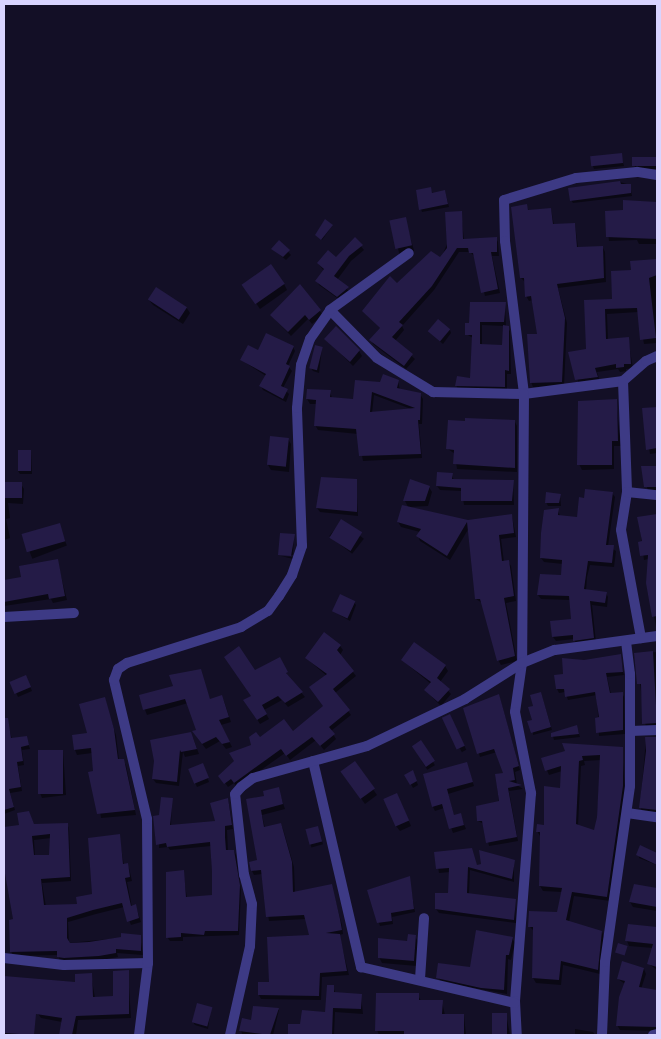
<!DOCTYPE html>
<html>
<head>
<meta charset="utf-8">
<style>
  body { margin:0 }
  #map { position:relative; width:661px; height:1039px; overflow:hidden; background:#130f26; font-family:Karla,sans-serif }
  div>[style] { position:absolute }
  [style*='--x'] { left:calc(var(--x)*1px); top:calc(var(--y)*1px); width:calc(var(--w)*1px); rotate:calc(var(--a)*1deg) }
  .shadow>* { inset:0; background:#0007; transform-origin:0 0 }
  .building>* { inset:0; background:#241b47; transform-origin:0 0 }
  .minor>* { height:10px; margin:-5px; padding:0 5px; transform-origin:5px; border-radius:5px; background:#3d3a85 }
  span { translate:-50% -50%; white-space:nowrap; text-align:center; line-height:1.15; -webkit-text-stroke:4px #130f26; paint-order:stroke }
  .frame { position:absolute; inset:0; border:5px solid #d9d4ff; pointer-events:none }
</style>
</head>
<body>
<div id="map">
  <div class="shadow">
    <div style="clip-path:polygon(621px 155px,624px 166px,594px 169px,593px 166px,592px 158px)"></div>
    <div style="clip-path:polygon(657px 158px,657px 169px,636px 169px,634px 165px,633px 159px)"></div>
    <div style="clip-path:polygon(620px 182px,630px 185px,632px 196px,573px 203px,571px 200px)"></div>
    <div style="clip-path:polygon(430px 188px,433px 194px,445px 191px,449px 207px,422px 212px,421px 209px)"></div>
    <div style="clip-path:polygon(648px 202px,657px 203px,657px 244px,639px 244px,637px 240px,609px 241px,606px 212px,624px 211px)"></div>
    <div style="clip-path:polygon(526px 205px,529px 211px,551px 209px,554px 225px,575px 224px,578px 248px,603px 248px,605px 252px,606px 282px,558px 288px,567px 323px,564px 386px,533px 387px,531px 382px,538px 335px,533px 300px,529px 301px,526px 296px,525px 282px,521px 278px)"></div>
    <div style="clip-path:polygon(461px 212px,464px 240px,496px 238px,498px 242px,499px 256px,492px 256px,500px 293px,485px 296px,475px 257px,470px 252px,459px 252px,434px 290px,402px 326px,404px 330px,395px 341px,415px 359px,406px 369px,373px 344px,371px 340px,381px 329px,363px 311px,397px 284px,441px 258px)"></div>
    <div style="left:405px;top:219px;width:33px;height:15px;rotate:74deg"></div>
    <div style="clip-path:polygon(332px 226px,322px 240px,317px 236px)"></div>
    <div style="clip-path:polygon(355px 239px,364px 250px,351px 261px,337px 280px,350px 292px,340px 300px,319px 285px,317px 281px,324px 271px,318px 263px,336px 258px)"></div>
    <div style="clip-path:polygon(279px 242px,291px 255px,286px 260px,273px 249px)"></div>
    <div style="clip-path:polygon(657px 260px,657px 343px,644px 344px,638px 312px,607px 314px,608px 340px,628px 339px,633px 368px,626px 369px,626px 371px,620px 372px,618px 369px,597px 372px,600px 382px,579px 385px,570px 353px,587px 350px,586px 302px,613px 300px,633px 272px,632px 262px)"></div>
    <div style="clip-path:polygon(284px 284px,287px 290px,260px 309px,247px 290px)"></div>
    <div style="clip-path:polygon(300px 286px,323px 315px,312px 324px,308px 319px,291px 336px,272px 316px)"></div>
    <div style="clip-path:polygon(149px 300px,186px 307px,190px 313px,183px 324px,153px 305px)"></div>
    <div style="clip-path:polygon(evenodd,505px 304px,506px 327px,510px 331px,511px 374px,507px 374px,507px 390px,458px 389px,456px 385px,471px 380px,473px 338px,466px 334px,466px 325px,505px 304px,482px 325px,504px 326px,503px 346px,482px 346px,482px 325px)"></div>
    <div style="clip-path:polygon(450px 330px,451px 333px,443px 344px,429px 332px)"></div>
    <div style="clip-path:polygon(326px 339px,359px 351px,362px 356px,353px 366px)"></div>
    <div style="clip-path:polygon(293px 347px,295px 351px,288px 366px,292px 371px,283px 388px,289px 394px,286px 402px,263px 390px,261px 386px,266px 376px,241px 360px,258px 352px)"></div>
    <div style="clip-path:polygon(322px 348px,319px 373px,313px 371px,311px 368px)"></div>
    <div style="clip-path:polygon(evenodd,398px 381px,400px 390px,420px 394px,423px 399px,422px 424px,419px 424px,422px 458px,363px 461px,358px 434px,318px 430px,315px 425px,317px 404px,310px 404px,307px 399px,330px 391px,332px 398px,354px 400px,381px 384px,398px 381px,374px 395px,411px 409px,372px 413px,374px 395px)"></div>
    <div style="clip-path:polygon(616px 400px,621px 446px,614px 446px,614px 469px,582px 470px,579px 464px)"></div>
    <div style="clip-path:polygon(657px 407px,657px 453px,650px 454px,643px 409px)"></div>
    <div style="clip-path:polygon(515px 422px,517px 426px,517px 472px,457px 469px,455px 454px,448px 449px)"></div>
    <div style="clip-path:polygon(288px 439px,291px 444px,289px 472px,271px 470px,268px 465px)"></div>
    <div style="clip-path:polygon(31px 452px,32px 474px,20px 474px,18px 471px)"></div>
    <div style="clip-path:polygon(642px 467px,657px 467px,657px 491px,648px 491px)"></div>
    <div style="clip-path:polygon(452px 474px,454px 481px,513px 481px,514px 505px,464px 505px,462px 491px,440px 490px,437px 486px)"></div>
    <div style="clip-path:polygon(356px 480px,358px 516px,320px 512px,317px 508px)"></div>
    <div style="clip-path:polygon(411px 481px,429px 487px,432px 492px,428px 506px,409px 507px,468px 521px,512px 516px,516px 537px,501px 539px,504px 562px,508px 561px,511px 566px,516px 601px,506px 603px,517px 661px,501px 665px,498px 660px,482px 603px,476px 599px,469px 528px,450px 560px,420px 541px,418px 536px,420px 532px,401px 527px,398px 522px,408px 507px,405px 501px)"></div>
    <div style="clip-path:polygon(4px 483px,21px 484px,24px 489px,23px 504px,8px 503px,10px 518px,6px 519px,10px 538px,4px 540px)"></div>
    <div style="clip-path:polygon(612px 493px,615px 497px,608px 546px,616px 551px,614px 567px,590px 565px,587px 577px,586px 591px,606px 593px,608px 597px,607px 607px,592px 605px,596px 642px,577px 645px,574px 639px,556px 641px,553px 637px,572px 620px,570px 600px,541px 599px,538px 595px,562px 576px,563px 564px,544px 562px,541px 558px,558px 510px,560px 516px,578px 519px,585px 499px)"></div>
    <div style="clip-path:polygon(560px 495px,561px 506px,548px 506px,546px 502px)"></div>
    <div style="clip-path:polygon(657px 515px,657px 557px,644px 560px,639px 518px)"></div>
    <div style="left:341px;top:521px;width:29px;height:19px;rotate:38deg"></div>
    <div style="left:59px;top:525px;width:22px;height:37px;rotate:69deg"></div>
    <div style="clip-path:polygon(294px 535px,293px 555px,280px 554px)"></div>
    <div style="clip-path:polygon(281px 556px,293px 557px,293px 559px)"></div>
    <div style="clip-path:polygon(57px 560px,67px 600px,53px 603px,51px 599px,4px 606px,4px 581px,23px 578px)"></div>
    <div style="clip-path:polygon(649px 566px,657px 567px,657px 631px,647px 583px)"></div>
    <div style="clip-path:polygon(354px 602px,356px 605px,350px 621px,333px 611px)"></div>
    <div style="clip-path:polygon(340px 646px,343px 650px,340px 655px,356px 676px,335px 693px,351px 715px,331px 731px,336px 739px,324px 750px,316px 740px,290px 760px,285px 753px,237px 787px,234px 783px,228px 787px,223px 780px,260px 739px,293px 733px,324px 706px,327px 676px,306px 658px)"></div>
    <div style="clip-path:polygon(657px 652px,657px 728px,646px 728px,636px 654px)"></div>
    <div style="clip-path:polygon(620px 655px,624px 675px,607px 677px,611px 694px,622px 693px,624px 697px,625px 734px,599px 736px,597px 695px,568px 700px,565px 692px,559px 693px,557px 689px,556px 676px,564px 675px,584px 662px)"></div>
    <div style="clip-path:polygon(280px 658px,288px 677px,305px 697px,288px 707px,282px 700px,264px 710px,269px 719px,260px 724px,248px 705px,252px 696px,255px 672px)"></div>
    <div style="clip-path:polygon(402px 660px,445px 666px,448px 671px,440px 682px,451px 694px,441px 706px,425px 690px,431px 684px)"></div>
    <div style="clip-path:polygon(200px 670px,210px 700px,221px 696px,224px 701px,231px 722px,221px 725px,232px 747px,226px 749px,220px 741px,206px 749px,196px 736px,198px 731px,188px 703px,147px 715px,145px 710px,141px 696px,174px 687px)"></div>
    <div style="clip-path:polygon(27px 679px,32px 691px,18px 697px,11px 682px)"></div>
    <div style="clip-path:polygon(541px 693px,552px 730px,533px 735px,534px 706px)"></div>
    <div style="clip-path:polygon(499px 695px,520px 770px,515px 772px,517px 785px,523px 789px,509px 791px,518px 841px,489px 846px,484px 824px,478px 821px,499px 803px,496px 775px,505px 774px,497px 752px,480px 757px,465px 708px)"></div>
    <div style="clip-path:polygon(104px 699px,116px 735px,119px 760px,123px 760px,126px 765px,136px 815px,101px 818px,92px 753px,77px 755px,75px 750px,73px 736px,88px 734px)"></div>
    <div style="left:449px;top:716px;width:38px;height:5px;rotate:63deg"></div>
    <div style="clip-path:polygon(9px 728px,12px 739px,26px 737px,30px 749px,22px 750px,24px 765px,18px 766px,22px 791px,10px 793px,15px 810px,4px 814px,4px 729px)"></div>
    <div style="clip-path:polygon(578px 730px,580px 737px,554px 740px,553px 736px)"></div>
    <div style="clip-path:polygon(193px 738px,199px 754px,185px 757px,183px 752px,179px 786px,156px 783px,153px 779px,155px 761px)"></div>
    <div style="clip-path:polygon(657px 738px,657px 816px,643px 812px,640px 807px,646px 739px)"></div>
    <div style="left:421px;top:742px;width:27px;height:9px;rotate:59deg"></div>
    <div style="clip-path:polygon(evenodd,622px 748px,625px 791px,610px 901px,574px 896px,569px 922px,602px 932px,604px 937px,600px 974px,563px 965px,561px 985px,536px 983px,533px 978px,534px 931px,529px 926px,558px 913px,562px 892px,543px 891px,540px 886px,540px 836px,537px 831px,545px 826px,561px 789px,562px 771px,549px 775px,542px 759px,622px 748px,601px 760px,596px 831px,578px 826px,581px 766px,585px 765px,584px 761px,601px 760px)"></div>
    <div style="clip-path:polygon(63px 751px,66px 795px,42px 798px,40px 793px)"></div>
    <div style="clip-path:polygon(355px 763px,377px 795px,365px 804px,346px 777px)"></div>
    <div style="clip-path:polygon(467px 764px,474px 786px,448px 794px,454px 816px,460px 815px,466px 829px,453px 833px,444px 808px,435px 811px,433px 807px)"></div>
    <div style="clip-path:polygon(204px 768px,209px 782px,197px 787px,189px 770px)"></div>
    <div style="clip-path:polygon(406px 775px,414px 775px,418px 785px,413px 788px)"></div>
    <div style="clip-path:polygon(278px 788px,285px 809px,262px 815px,265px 828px,281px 825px,283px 829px,294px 867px,295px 893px,331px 885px,342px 925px,343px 934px,339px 935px,349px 975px,322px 977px,321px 1000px,261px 999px,259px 995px,310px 936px,306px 919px,269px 921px,262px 874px,254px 875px,252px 871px,251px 863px,259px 861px,247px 800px,266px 797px)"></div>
    <div style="clip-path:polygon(228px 799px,233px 829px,227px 830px,228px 851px,234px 851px,236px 855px,241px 890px,239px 935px,183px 937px,183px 941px,170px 941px,167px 937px,183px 872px,187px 898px,213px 896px,211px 846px,170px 850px,168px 847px,159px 848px,160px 816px,172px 800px,171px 826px,217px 822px)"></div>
    <div style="clip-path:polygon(399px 799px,411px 826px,400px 831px,396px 826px)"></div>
    <div style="clip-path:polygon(evenodd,29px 812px,34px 825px,67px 824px,69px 828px,71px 881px,42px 883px,46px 907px,79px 906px,94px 895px,119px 836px,124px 865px,129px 868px,132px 881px,127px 882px,132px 907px,137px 910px,141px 922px,131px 925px,124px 907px,96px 914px,68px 922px,69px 943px,140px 936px,143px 955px,117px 953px,118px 957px,102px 960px,60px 961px,58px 955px,13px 956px,11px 951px,15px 920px,8px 888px,4px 828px,21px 826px,29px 812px,51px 838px,51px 856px,35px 856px,34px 840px,51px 838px)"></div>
    <div style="left:318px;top:827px;width:18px;height:12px;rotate:74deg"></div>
    <div style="clip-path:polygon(641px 847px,657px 855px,657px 865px,639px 858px)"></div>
    <div style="clip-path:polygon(436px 854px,477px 866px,514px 861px,514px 882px,470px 870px,469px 894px,515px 900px,516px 923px,439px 913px,436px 909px,449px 894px,450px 872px,439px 873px)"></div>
    <div style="clip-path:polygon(409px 877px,415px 912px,392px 917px,393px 924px,380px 926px,368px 890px)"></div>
    <div style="clip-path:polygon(634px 886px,657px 890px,657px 911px,633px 907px,630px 902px)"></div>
    <div style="clip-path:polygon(629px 925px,657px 928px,657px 970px,649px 964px,653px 948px,629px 946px,627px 941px)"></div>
    <div style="clip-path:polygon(415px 936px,418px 942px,417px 966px,382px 963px,379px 957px)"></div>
    <div style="clip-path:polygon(512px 938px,515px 943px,511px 960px,508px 959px,507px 994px,441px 982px,438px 977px,471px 969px)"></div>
    <div style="clip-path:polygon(644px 969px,646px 974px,641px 989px,657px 991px,657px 1031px,620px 1030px,617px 1025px,625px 984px,618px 979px)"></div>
    <div style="clip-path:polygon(128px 972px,131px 1018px,78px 1020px,76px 1035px,61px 1035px,62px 1022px,41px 1018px,29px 1001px,21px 1035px,4px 1035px,4px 978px,76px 983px,91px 974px,95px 998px,115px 997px)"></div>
    <div style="clip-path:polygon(333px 987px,336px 994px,361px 995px,363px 1014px,335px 1012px,334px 1035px,289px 1035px,290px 1025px,301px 1025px,326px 1014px)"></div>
    <div style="clip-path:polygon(418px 995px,421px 1001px,442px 1002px,445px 1015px,464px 1015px,466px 1035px,379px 1035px,377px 1030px)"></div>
    <div style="clip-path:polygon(254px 1007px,279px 1010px,273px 1035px,242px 1034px,241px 1030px,252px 1021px)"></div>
    <div style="clip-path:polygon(211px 1008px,208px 1029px,195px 1025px,193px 1022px)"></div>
    <div style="clip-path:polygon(493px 1014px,506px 1014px,510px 1035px,494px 1035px)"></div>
    <div style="clip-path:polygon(575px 1029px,593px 1032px,595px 1035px,575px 1035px)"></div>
  </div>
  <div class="building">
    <div style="left:622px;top:153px;width:10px;height:32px;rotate:84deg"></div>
    <div style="left:657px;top:157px;width:9px;height:25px;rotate:90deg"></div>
    <div style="clip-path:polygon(620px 181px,621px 184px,631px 184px,631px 193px,570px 201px,568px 188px)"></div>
    <div style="clip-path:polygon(431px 187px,432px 193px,445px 190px,448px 204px,419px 210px,416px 190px)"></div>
    <div style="clip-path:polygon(623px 200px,657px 202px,657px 239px,606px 237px,605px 211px,623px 210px)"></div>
    <div style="clip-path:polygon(527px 204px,528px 210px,551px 208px,553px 224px,575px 223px,577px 247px,603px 246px,604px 278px,557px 284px,565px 318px,562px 382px,530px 383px,527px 334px,537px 334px,531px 296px,525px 297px,524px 278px,520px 278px,511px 207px)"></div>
    <div style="clip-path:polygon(462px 211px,463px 239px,497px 237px,497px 252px,491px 252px,498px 289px,481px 293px,473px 253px,469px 253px,468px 248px,457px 248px,432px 286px,399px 322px,403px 325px,392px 337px,413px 354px,404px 366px,369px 340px,380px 328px,362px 311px,390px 276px,397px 283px,431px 251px,440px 257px,447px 248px,445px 212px)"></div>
    <div style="left:406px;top:217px;width:29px;height:17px;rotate:78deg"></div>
    <div style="clip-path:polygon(325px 219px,333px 225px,321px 240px,315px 235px)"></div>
    <div style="clip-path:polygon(355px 237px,363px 245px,349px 256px,334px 276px,349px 287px,337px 297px,315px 281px,324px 269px,317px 263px,328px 250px,336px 257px)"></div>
    <div style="clip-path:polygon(279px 240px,290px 250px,283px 257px,271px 249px)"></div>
    <div style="clip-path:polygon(657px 259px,657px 275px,649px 278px,656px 338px,640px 340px,637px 308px,605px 309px,606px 339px,629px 337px,631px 364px,624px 364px,624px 367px,616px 368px,616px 364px,595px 368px,598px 377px,575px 380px,568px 352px,586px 349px,584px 300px,612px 299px,611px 271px,631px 270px,630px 261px)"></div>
    <div style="left:271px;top:264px;width:24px;height:36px;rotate:55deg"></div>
    <div style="clip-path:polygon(300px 284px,321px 310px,309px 320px,305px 315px,288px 332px,270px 315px)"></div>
    <div style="left:156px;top:287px;width:37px;height:15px;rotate:33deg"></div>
    <div style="clip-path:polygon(470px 302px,506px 302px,504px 322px,480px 322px,480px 344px,502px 345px,503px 325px,509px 326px,509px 371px,505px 370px,505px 387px,455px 386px,457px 376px,470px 378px,472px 335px,465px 335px,465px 323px,469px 323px)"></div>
    <div style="left:438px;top:319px;width:16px;height:16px;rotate:40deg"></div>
    <div style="clip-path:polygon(336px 326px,360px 350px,350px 362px,324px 339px)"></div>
    <div style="clip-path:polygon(266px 333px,294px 346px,286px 364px,290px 366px,281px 386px,288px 389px,283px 399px,259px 386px,266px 374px,240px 360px,248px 345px,258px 350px)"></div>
    <div style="left:315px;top:345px;width:8px;height:24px;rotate:14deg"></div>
    <div style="clip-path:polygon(evenodd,383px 374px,399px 380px,397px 388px,421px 393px,420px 420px,418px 420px,421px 454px,359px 456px,356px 429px,314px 426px,316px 400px,306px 399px,307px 389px,331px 390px,330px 397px,353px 399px,355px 380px,380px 382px,383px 374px,372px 392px,415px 408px,370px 412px,372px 392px)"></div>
    <div style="clip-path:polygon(617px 399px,618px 441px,612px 441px,612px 465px,577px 465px,578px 401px)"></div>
    <div style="clip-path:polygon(657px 407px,657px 448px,646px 450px,642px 408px)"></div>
    <div style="clip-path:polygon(465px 418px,515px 420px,515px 468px,453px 464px,454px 450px,446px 449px,448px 420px,465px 421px)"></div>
    <div style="left:270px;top:436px;width:19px;height:29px;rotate:6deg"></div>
    <div style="left:18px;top:450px;width:13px;height:21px"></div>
    <div style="clip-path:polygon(641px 466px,657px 466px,657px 487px,644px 487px)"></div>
    <div style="clip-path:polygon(437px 472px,453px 473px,452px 479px,514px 480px,512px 501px,461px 501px,461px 488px,436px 486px)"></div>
    <div style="clip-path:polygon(321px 477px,357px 479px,357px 512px,316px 508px)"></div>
    <div style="clip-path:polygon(410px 479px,430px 486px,425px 501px,403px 501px)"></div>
    <div style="left:4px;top:482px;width:18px;height:16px"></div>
    <div style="clip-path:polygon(585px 489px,613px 492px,606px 545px,614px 545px,612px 563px,588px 561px,584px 589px,607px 592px,605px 603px,590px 601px,594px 638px,573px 641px,573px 635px,552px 637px,550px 621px,571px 619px,569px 596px,537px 595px,540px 574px,561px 575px,562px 560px,540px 558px,541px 533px,544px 510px,559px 508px,558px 515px,577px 517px,579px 497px,584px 498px)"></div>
    <div style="clip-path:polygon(546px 492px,561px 494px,559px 503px,545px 503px)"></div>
    <div style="clip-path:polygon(402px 505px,468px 520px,512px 514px,514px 533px,499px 535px,502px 561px,509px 560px,514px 596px,504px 598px,515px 656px,497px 661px,480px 599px,475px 599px,467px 522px,447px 556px,416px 536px,421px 529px,397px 522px)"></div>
    <div style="clip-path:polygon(657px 514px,657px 616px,652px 617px,646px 583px,648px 555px,640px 556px,638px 542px,642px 541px,637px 517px)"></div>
    <div style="left:341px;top:519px;width:25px;height:22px;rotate:32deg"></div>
    <div style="left:60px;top:523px;width:19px;height:40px;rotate:74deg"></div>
    <div style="clip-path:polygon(280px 533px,295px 534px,291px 556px,278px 555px)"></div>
    <div style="clip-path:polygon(58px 559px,65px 596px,49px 599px,48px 594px,4px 602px,4px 580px,21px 577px,19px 566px)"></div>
    <div style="left:340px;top:594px;width:17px;height:19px;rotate:25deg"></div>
    <div style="clip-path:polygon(324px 632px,341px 645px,337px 650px,354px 671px,333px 689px,350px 710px,329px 727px,335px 734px,320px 746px,312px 737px,286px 756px,281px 749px,234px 783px,231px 779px,224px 784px,218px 776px,234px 761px,229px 753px,251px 745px,249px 737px,256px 732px,260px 737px,284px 719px,293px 731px,323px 706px,309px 687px,327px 674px,305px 658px)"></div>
    <div style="clip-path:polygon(414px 642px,446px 665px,437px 678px,450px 689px,438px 702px,424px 690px,431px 682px,401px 660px)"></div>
    <div style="clip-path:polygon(239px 646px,255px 670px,280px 657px,288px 672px,286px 673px,303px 692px,285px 703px,278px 696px,262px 705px,267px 714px,257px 720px,243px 700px,251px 696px,224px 657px)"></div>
    <div style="clip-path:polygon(653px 651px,657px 723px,642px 724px,641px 684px,637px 684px,634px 653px)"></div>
    <div style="clip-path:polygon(621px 654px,623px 672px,606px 673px,610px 693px,623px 692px,623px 730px,596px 733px,595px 718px,599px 717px,595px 692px,565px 697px,564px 689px,556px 689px,554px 675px,563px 674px,562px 658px,584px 660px)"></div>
    <div style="clip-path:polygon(201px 669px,210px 699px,222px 695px,229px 717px,219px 720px,230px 742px,222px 744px,216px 737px,202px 744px,192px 731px,196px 730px,185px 699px,143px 710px,139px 695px,173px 686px,169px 675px)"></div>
    <div style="left:26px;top:675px;width:13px;height:18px;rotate:67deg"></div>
    <div style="clip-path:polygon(541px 692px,551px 727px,531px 733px,527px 721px,532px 720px,528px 707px,533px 706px,530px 695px)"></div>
    <div style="clip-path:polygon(499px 694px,519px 766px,513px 768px,515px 780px,509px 781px,522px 785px,508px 788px,517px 837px,486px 843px,482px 821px,477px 821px,476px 806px,499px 801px,495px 774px,503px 773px,494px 749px,477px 754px,463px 708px)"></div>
    <div style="clip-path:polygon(105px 697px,114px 729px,118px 759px,124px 759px,135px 810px,97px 814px,88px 772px,93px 771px,91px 748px,74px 750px,72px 735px,87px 733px,79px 704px)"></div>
    <div style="left:450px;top:714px;width:35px;height:9px;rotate:65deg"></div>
    <div style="clip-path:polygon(4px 718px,8px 718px,11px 738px,27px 736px,29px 745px,21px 747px,23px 761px,17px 762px,21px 787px,9px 789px,14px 807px,4px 810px)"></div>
    <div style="clip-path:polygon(577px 725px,579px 734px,551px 737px,551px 733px)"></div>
    <div style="clip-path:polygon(191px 732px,197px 749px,181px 752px,180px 750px,177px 782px,152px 779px,154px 761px,150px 740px)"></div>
    <div style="clip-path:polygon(645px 737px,657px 737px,657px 810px,639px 808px,646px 751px)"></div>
    <div style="left:421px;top:740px;width:25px;height:11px;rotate:56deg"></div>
    <div style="clip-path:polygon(evenodd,562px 743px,623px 747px,623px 786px,607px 897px,572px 892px,566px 920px,602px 931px,598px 970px,561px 961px,559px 980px,532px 978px,533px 927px,528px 927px,529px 911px,557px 912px,562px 888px,539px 886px,540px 832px,536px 832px,537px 824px,544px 825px,544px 786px,560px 788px,561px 766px,545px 771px,541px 758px,565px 751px,562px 743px,600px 755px,597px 817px,594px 830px,576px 824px,579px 761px,583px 760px,582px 756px,600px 755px)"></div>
    <div style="left:38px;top:750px;width:25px;height:44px"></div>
    <div style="left:355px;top:761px;width:34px;height:18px;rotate:54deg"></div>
    <div style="clip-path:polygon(467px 762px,473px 782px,447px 789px,454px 815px,461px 813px,464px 825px,449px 829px,442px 804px,432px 807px,423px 774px)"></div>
    <div style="left:203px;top:763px;width:16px;height:16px;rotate:68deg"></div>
    <div style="clip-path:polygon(413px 770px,417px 781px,410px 785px,404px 775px)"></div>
    <div style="clip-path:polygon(279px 787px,283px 804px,261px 810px,264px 827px,281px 823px,292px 862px,293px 892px,332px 884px,340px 919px,342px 930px,326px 933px,340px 934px,347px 971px,320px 973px,319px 996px,258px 995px,258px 982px,269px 982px,267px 937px,309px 935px,304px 915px,266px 917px,261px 870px,251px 871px,249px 862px,257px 860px,246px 799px,264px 796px,263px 791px)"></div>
    <div style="left:397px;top:793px;width:30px;height:15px;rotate:66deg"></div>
    <div style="clip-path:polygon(161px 797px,173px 798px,170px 825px,215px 821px,210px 803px,228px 798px,232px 825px,225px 826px,225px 837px,226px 850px,234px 850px,240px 885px,238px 931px,205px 931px,204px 935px,181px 933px,181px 937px,166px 938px,166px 872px,184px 870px,186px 897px,212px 895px,212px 872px,210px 842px,167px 847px,166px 843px,156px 845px,153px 816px,159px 815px)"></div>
    <div style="clip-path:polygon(evenodd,29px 811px,34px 824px,68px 823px,70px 877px,41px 879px,44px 905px,77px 904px,76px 897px,92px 894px,88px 838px,120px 834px,123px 864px,128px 863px,130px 877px,125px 878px,131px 906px,136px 904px,139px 918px,127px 922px,122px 903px,93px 910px,67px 918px,67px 938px,70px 943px,89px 942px,121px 937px,121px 933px,141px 935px,141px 951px,116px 949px,116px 953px,99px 956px,64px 958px,57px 957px,57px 951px,10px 952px,9px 920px,13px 919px,4px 868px,4px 827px,19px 825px,17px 813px,29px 811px,50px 834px,49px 855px,34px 855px,32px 836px,50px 834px)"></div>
    <div style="left:318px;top:826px;width:16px;height:13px;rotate:75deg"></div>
    <div style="clip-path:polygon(640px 845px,657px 853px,657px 865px,636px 855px)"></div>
    <div style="clip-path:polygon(472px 848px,477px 865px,481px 864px,479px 850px,515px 860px,512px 879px,468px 867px,467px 893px,516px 899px,514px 920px,435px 909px,435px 893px,448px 893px,449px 868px,436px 869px,434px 852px)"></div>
    <div style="clip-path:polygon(410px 876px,414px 909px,391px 913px,392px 921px,377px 923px,367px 890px)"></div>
    <div style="clip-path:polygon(634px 884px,657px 888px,657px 907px,629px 902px)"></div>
    <div style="clip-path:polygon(628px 924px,657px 927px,657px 967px,647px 964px,653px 944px,625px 941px)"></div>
    <div style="clip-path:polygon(476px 930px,513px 937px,509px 955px,506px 955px,504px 990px,481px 988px,436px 978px,438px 963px,470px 967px)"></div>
    <div style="clip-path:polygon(408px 934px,416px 935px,414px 961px,378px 958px,378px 938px,407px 941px)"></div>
    <div style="left:618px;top:943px;width:10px;height:10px;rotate:17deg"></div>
    <div style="clip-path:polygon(622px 961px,644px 968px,639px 987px,657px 990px,657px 1027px,616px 1026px,619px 997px,625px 981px,617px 979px)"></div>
    <div style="clip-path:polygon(129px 970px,129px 1014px,76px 1016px,72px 1035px,59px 1035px,62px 1018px,36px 1014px,34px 1035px,4px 1033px,4px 976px,75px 982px,75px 974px,92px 973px,93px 997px,113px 996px,113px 971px)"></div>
    <div style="clip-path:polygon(327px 985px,334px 985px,334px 992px,362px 994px,361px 1009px,333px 1008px,332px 1035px,288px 1035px,288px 1024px,300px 1024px,302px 1010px,325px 1012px)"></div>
    <div style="clip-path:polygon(376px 993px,419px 993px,419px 1000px,443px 1000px,442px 1014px,464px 1014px,464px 1035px,404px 1035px,404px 1031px,375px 1031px)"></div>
    <div style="left:197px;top:1003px;width:16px;height:20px;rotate:15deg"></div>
    <div style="clip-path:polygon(253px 1006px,279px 1008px,270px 1035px,239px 1031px,242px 1018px,251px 1020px)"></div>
    <div style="left:492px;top:1013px;width:15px;height:22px"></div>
  </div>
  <div class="minor">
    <div style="--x:657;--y:175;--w:20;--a:-171"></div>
    <div style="--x:637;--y:172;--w:61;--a:174.4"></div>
    <div style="--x:576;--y:178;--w:75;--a:163"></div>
    <div style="--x:504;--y:200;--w:41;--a:88.6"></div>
    <div style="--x:505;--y:241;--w:154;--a:82.9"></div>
    <div style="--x:524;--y:394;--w:100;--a:-7.5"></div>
    <div style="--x:623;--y:381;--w:30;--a:-41"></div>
    <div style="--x:646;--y:361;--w:12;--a:-24"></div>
    <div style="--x:330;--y:310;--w:67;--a:45.6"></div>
    <div style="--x:377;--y:358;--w:66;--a:31.3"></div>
    <div style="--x:433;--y:392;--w:91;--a:1.3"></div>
    <div style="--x:524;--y:394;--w:269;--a:90.4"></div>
    <div style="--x:522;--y:663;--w:49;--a:98.1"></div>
    <div style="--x:515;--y:712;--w:83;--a:78.8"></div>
    <div style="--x:531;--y:793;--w:209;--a:94.4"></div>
    <div style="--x:515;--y:1001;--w:34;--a:87"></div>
    <div style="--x:623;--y:381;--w:111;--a:87.9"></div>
    <div style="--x:627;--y:492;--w:38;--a:99"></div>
    <div style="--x:621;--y:530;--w:110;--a:79.5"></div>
    <div style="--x:627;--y:492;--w:30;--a:6"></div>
    <div style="--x:4;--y:617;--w:70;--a:-3.3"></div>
    <div style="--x:631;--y:731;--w:26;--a:-2"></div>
    <div style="--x:313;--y:761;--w:212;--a:76.9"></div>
    <div style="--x:361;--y:967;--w:158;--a:13.2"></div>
    <div style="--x:627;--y:813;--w:30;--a:8"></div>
    <div style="--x:4;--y:958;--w:60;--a:6.7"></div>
    <div style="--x:64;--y:965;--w:84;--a:-1.4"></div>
    <div style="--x:420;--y:979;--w:61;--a:-86.2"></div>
    <div style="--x:139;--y:1035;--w:73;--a:-82.9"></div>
    <div style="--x:148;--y:963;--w:144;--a:-90.4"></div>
    <div style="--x:147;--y:819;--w:143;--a:-103.4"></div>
    <div style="--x:114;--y:680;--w:12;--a:-70"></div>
    <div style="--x:118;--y:669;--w:11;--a:-34"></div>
    <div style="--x:127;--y:663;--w:120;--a:-17.5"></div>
    <div style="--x:241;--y:627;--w:31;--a:-31"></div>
    <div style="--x:268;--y:611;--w:19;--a:-54"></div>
    <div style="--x:279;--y:596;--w:25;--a:-58"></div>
    <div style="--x:292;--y:575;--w:31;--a:-71"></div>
    <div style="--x:302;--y:546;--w:138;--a:-92.1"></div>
    <div style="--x:297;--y:408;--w:43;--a:-84.7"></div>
    <div style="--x:301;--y:365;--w:28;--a:-71"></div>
    <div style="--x:310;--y:339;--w:35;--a:-55"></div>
    <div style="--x:330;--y:310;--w:97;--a:-35.8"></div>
    <div style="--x:230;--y:1035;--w:91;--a:-77.3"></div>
    <div style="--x:250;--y:946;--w:42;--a:-87.3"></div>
    <div style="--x:252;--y:904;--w:30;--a:-105"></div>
    <div style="--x:244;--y:875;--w:81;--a:-96.3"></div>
    <div style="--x:235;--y:794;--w:9;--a:-49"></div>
    <div style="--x:241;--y:787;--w:15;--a:-37"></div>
    <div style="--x:253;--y:778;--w:118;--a:-15.7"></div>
    <div style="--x:367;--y:746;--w:109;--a:-25.6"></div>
    <div style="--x:465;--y:699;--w:67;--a:-32.3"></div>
    <div style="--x:522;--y:663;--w:35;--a:-22"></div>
    <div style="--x:555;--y:650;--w:103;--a:-7.8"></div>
    <div style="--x:602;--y:1035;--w:73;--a:-87.6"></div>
    <div style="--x:605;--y:962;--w:178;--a:-81.9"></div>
    <div style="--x:630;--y:786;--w:112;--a:-90"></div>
    <div style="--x:630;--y:674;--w:33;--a:-97"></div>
    <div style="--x:653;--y:1035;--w:4;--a:-14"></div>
  </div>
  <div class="frame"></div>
</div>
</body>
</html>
